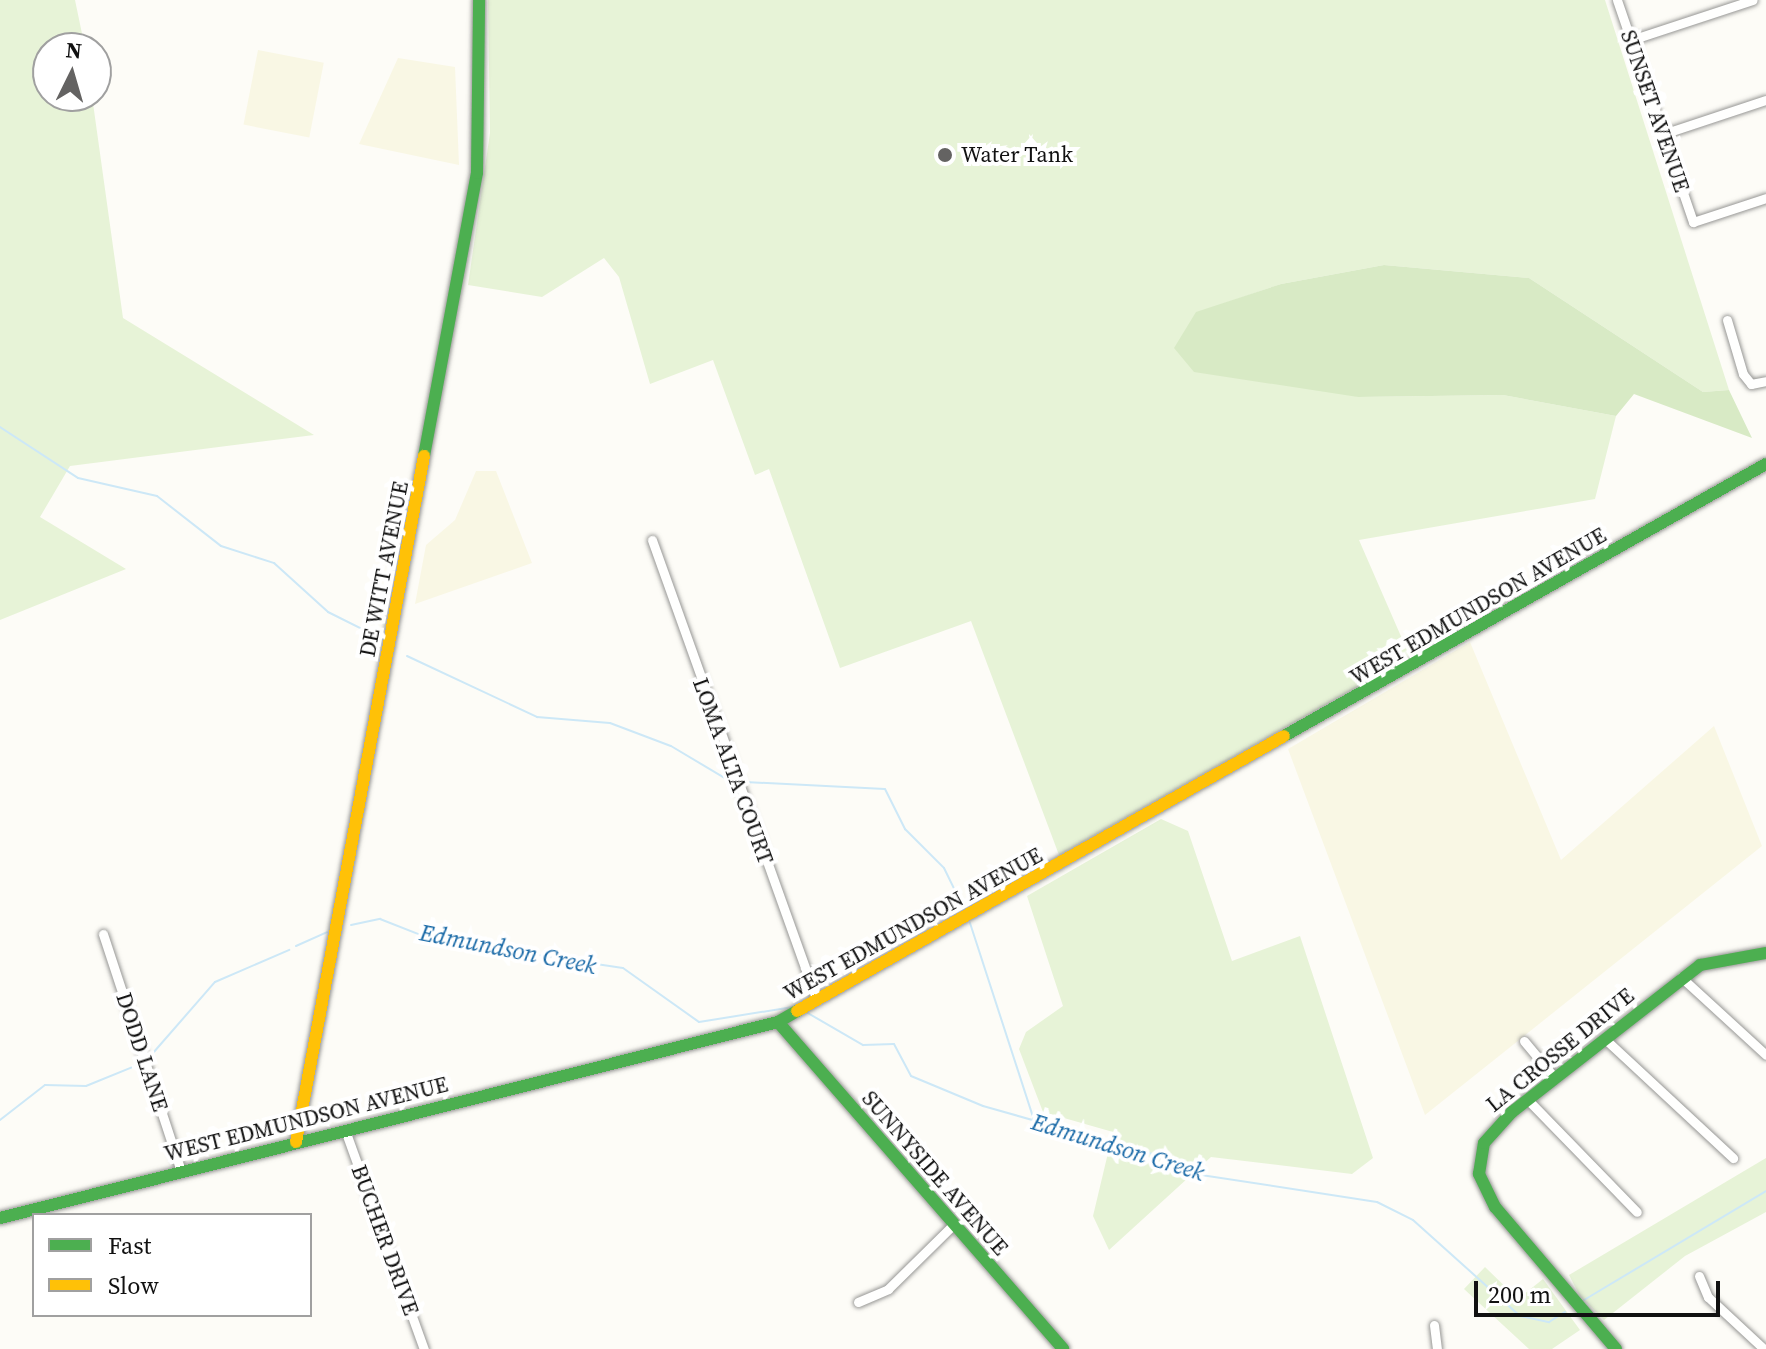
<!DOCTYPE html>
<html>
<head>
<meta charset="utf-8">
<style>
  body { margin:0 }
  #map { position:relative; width:1766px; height:1349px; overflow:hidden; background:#fdfcf7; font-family:"Source Serif 4",serif }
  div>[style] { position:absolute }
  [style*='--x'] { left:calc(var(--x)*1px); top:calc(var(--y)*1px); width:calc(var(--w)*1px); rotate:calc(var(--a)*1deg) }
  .farmland>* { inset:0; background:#f9f7e4; transform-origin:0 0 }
  .green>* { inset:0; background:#e7f3d7 }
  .forest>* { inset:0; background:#d8eac5 }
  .stream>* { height:2px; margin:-1px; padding:0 1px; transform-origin:1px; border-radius:1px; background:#cde8f7 }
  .roads { filter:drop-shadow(0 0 2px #979795) drop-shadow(0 0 2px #979795) }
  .street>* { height:9px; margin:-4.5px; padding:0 4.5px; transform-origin:4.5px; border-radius:4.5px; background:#fffffe }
  .fast>* { height:12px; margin:-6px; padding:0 6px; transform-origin:6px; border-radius:6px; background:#4caf50 }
  .slow>* { height:12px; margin:-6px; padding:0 6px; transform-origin:6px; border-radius:6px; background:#ffc107 }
  .dots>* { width:22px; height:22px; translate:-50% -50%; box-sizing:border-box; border:4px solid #fff; border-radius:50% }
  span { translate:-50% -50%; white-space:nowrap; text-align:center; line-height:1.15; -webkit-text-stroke:8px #fff; paint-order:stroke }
  .street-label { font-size:22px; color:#111 }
  .poi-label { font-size:22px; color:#111 }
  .left { translate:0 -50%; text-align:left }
  .water-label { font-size:24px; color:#1768a6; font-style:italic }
  .legend { position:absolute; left:32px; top:1213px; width:280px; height:104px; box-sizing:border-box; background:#fff; border:2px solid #a0a0a0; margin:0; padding:10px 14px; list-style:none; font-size:24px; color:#111 }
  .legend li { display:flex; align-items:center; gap:16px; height:40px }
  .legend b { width:40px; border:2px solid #a0a0a0 }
  .north { position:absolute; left:32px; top:32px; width:80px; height:80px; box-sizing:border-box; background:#fff; border:2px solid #a0a0a0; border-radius:50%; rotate:5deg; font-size:22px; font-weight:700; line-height:32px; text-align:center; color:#111 }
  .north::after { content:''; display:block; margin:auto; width:28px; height:36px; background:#646362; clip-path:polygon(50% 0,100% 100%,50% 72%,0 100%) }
  .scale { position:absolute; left:1474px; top:1281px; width:246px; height:36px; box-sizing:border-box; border:4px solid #111; border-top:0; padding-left:10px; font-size:24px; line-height:28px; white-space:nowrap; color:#111; -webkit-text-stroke:6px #fff; paint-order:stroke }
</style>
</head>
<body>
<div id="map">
  <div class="farmland">
    <div style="left:258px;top:50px;width:67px;height:76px;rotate:11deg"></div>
    <div style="clip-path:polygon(398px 58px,455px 67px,459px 165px,359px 144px)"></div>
    <div style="clip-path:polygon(476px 471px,496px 471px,532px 563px,415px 604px,426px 545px,455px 520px)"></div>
    <div style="clip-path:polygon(1470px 642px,1561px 860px,1714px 726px,1762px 846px,1425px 1115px,1288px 749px)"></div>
  </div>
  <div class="green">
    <div style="clip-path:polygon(0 0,75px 0,85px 48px,48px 48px,48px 96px,92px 96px,123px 318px,314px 435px,70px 466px,40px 517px,126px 569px,0 620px)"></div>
    <div style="clip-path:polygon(488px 0,1605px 0,1729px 390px,1703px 392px,1529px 278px,1384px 265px,1281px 284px,1196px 313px,1358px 397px,1503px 395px,1616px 416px,1595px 499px,1359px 540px,1410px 657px,1059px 855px,971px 621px,840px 668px,769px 469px,755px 475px,713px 360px,650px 384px,619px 277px,604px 258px,542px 297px,468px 285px,490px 133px)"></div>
    <div style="clip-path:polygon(1161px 819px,1188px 831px,1232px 961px,1300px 936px,1373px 1158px,1352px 1174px,1211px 1157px,1109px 1250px,1093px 1216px,1113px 1132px,1043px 1112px,1019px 1049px,1026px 1032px,1063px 1006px,1027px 896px)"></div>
    <div style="clip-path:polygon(1766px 1158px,1766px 1212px,1685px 1256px,1604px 1320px,1580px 1296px,1569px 1275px)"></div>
    <div style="clip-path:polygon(1485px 1267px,1518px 1299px,1543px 1279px,1580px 1330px,1552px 1349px,1529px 1349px,1464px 1289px)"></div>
  </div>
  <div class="forest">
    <div style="clip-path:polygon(1384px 265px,1529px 278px,1703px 392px,1729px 390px,1752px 438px,1634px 394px,1616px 416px,1503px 395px,1358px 397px,1194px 372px,1174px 348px,1196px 312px,1281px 284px)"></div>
  </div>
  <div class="stream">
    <div style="--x:0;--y:427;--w:93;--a:33.2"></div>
    <div style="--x:78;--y:478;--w:81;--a:12.8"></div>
    <div style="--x:157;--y:496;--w:81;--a:38"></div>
    <div style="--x:221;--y:546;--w:56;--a:17.8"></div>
    <div style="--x:274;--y:563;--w:73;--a:42.2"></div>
    <div style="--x:328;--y:612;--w:63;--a:26.6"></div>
    <div style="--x:407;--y:656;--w:144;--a:25.1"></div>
    <div style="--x:537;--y:717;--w:73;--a:4.7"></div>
    <div style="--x:610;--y:723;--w:65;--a:20.7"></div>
    <div style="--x:671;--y:746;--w:72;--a:30.8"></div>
    <div style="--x:745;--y:782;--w:140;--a:2.9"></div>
    <div style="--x:885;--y:789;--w:45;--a:63.4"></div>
    <div style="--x:905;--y:829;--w:55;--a:45"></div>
    <div style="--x:944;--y:868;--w:43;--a:64"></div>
    <div style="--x:970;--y:923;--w:207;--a:72"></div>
    <div style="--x:351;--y:925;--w:30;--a:-12"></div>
    <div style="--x:380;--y:919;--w:55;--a:21.4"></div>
    <div style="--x:431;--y:939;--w:194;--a:8.6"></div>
    <div style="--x:623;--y:968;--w:93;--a:35.4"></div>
    <div style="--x:699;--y:1022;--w:95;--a:-9.1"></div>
    <div style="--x:296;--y:946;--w:34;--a:-24"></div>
    <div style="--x:806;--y:1012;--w:66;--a:30.1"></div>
    <div style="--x:863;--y:1045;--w:31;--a:-2"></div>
    <div style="--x:894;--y:1044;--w:36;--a:62"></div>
    <div style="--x:911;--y:1076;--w:78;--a:22.6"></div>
    <div style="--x:983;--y:1106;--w:177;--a:15.8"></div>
    <div style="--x:1153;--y:1154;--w:40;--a:28"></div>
    <div style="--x:1188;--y:1173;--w:191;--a:8.7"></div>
    <div style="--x:1377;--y:1202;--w:40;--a:26.6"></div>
    <div style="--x:1413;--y:1220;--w:144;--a:41.9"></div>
    <div style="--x:1520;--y:1316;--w:30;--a:12"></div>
    <div style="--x:1549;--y:1322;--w:19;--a:-32"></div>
    <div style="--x:153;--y:1053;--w:94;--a:-48.9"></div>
    <div style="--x:215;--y:982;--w:81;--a:-23.4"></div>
    <div style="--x:0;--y:1120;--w:57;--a:-37.9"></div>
    <div style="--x:45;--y:1085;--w:41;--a:1.4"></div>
    <div style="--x:86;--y:1086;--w:58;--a:-22.2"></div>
    <div style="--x:1584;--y:1300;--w:212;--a:-30.9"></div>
  </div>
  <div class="roads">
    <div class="street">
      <div style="--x:1617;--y:0;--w:235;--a:71.1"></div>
      <div style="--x:1693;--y:222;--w:77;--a:-18.2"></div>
      <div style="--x:1631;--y:40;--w:128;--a:-18.2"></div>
      <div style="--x:1663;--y:134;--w:108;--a:-18.3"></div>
      <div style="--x:1727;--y:320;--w:56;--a:73.5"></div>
      <div style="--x:1743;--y:374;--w:13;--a:51"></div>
      <div style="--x:1751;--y:384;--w:15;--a:-11"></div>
      <div style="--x:652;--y:540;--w:489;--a:70.3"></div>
      <div style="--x:103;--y:934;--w:250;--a:71.8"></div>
      <div style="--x:1681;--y:977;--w:115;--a:42.5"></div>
      <div style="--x:1605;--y:1039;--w:175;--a:42.9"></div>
      <div style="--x:1524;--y:1041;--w:48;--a:50"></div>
      <div style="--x:1528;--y:1100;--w:156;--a:45.8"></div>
      <div style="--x:345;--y:1130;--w:233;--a:70.2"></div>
      <div style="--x:1699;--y:1276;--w:23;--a:67"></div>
      <div style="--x:1708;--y:1297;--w:76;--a:42.9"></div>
      <div style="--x:858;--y:1302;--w:33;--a:-23"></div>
      <div style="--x:888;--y:1289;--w:93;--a:-44.6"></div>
      <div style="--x:1434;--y:1325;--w:24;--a:83"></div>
    </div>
    <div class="fast">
      <div style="--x:424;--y:456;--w:288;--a:-79.4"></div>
      <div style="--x:477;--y:173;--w:173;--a:-89.3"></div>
      <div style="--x:1284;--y:736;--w:553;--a:-29.44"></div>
      <div style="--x:778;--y:1022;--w:434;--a:48.9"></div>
      <div style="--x:0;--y:1218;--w:802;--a:-14.14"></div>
      <div style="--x:778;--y:1022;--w:22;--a:-30"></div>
      <div style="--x:1616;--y:1349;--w:187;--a:-130.4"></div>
      <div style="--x:1495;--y:1207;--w:37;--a:-116"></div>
      <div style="--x:1479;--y:1174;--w:31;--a:-81"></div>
      <div style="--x:1484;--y:1143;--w:42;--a:-47.9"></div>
      <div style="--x:1512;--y:1112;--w:239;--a:-38"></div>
      <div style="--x:1700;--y:965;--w:67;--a:-10.3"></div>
    </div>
    <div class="slow">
      <div style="--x:797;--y:1011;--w:559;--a:-29.45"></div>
      <div style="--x:296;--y:1142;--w:698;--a:-79.43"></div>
    </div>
  </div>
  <div class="dots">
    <div style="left:945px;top:155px;background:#646362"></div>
  </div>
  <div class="street-label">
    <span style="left:1655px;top:111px;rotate:71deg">SUNSET AVENUE</span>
    <span style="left:384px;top:569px;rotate:-79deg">DE WITT AVENUE</span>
    <span style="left:1478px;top:606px;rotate:-30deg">WEST EDMUNDSON AVENUE</span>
    <span style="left:733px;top:771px;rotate:70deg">LOMA ALTA COURT</span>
    <span style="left:913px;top:924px;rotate:-29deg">WEST EDMUNDSON AVENUE</span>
    <span style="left:1560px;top:1050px;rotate:-39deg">LA CROSSE DRIVE</span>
    <span style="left:142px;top:1052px;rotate:72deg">DODD LANE</span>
    <span style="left:306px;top:1119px;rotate:-14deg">WEST EDMUNDSON AVENUE</span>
    <span style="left:935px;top:1173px;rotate:49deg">SUNNYSIDE AVENUE</span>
    <span style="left:385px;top:1240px;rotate:70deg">BUCHER DRIVE</span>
  </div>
  <div class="poi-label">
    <span class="left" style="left:961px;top:155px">Water Tank</span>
  </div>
  <div class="water-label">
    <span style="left:508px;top:949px;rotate:11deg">Edmundson Creek</span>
    <span style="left:1118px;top:1147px;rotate:17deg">Edmundson Creek</span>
  </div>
  <ul class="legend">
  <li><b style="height:10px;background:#4caf50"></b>Fast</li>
  <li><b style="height:10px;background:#ffc107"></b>Slow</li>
  </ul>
  <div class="north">N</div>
  <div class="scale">200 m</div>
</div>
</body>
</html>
